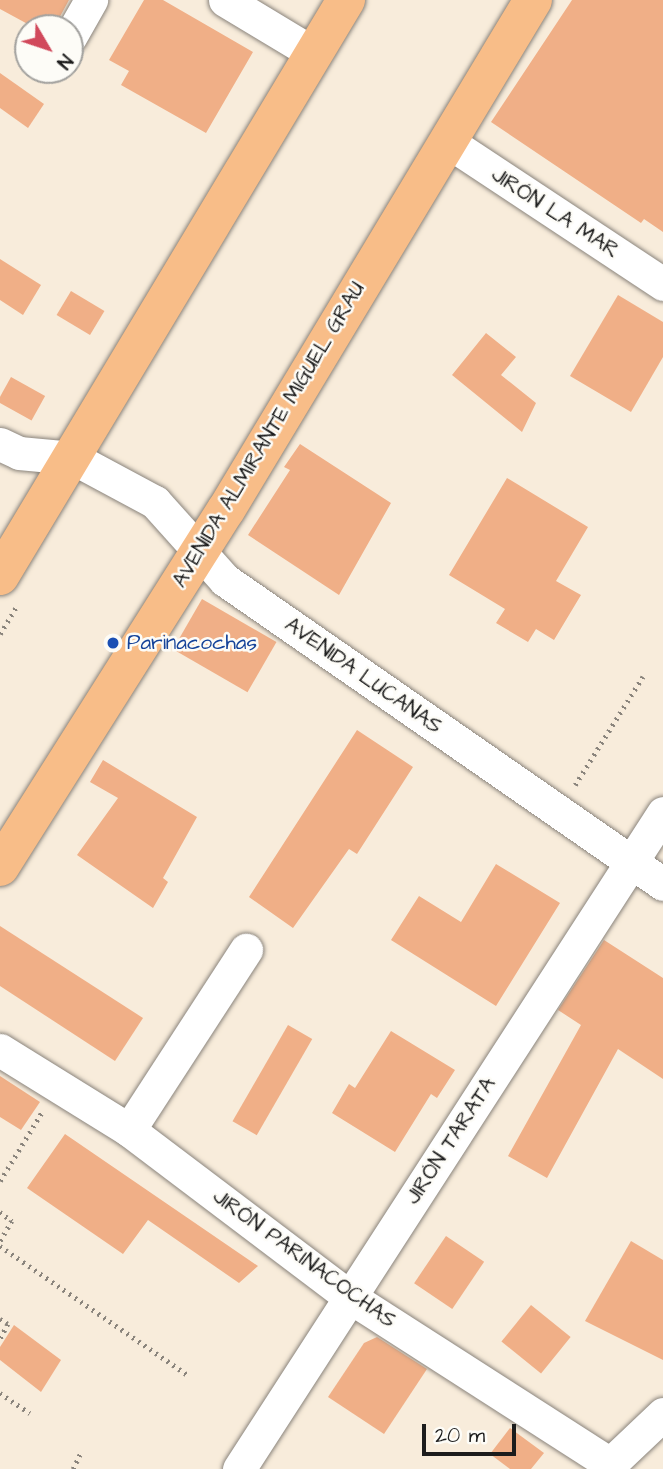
<!DOCTYPE html>
<html>
<head>
<meta charset="utf-8">
<style>
  body { margin:0 }
  #map { position:relative; width:663px; height:1469px; overflow:hidden; background:#f8ecdb; font-family:"Architects Daughter",sans-serif }
  div>[style] { position:absolute }
  [style*='--x'] { left:calc(var(--x)*1px); top:calc(var(--y)*1px); width:calc(var(--w)*1px); rotate:calc(var(--a)*1deg) }
  .building>* { inset:0; background:#f0af87; transform-origin:0 0 }
  .path>* { height:4.5px; margin-top:-2.25px; transform-origin:0; background:repeating-linear-gradient(90deg,#8a847c 0 2px,transparent 0 7px) }
  .roads { filter:drop-shadow(0 0 2px #8a847c) drop-shadow(0 0 2px #8a847c) }
  .minor>* { height:33px; margin:-16.5px; padding:0 16.5px; transform-origin:16.5px; border-radius:16.5px; background:#fff }
  .major>* { height:38px; margin:-19px; padding:0 19px; transform-origin:19px; border-radius:19px; background:#f8bd88 }
  .dots>* { width:19px; height:19px; translate:-50% -50%; box-sizing:border-box; border:4px solid #fdfcf7; border-radius:50% }
  span { translate:-50% -50%; white-space:nowrap; text-align:center; line-height:1.15; -webkit-text-stroke:5px #fdfcf7; paint-order:stroke }
  .street-label { font-size:21px; color:#1c1c1c }
  .transit-label { font-size:21px; color:#164399 }
  .left { translate:0 -50%; text-align:left }
  .north { position:absolute; left:14px; top:14px; width:70px; height:70px; box-sizing:border-box; background:#fdfcf7; border:2px solid #a3a29f; border-radius:50%; rotate:129deg; font-size:19px; font-weight:700; line-height:28px; text-align:center; color:#1c1c1c }
  .north::after { content:''; display:block; margin:auto; width:24px; height:32px; background:#d1495b; clip-path:polygon(50% 0,100% 100%,50% 72%,0 100%) }
  .scale { position:absolute; left:422px; top:1424px; width:94px; height:32px; box-sizing:border-box; border:4px solid #1c1c1c; border-top:0; padding-left:9px; font-size:21px; line-height:24px; white-space:nowrap; color:#1c1c1c; -webkit-text-stroke:5px #fdfcf7; paint-order:stroke }
</style>
</head>
<body>
<div id="map">
  <div class="building">
    <div style="clip-path:polygon(0 0,69px 0,57px 22px,51px 19px,46px 28px,35px 28px,0 9px)"></div>
    <div style="clip-path:polygon(144px 0,163px 0,253px 52px,206px 133px,121px 85px,129px 71px,109px 60px)"></div>
    <div style="clip-path:polygon(572px 0,663px 0,663px 232px,644px 219px,641px 223px,491px 122px)"></div>
    <div style="clip-path:polygon(0 73px,44px 104px,28px 128px,0 108px)"></div>
    <div style="clip-path:polygon(0 259px,41px 285px,23px 315px,0 300px)"></div>
    <div style="left:71px;top:291px;width:39px;height:28px;rotate:31deg"></div>
    <div style="clip-path:polygon(618px 295px,663px 322px,663px 357px,631px 412px,570px 376px)"></div>
    <div style="clip-path:polygon(486px 333px,516px 357px,501px 375px,536px 403px,522px 432px,452px 375px)"></div>
    <div style="left:11px;top:377px;width:39px;height:28px;rotate:29deg"></div>
    <div style="clip-path:polygon(300px 444px,391px 503px,339px 595px,248px 535px,290px 470px,284px 467px)"></div>
    <div style="clip-path:polygon(507px 478px,588px 527px,556px 581px,581px 595px,554px 640px,536px 629px,528px 642px,496px 623px,505px 609px,449px 575px)"></div>
    <div style="left:202px;top:599px;width:86px;height:58px;rotate:30deg"></div>
    <div style="clip-path:polygon(357px 730px,413px 767px,357px 854px,349px 849px,293px 928px,249px 897px)"></div>
    <div style="clip-path:polygon(103px 760px,197px 817px,163px 878px,168px 882px,153px 908px,77px 855px,118px 798px,90px 782px)"></div>
    <div style="clip-path:polygon(496px 864px,560px 903px,496px 1006px,391px 940px,419px 896px,461px 922px)"></div>
    <div style="clip-path:polygon(0 926px,143px 1018px,115px 1061px,0 986px)"></div>
    <div style="clip-path:polygon(604px 940px,663px 978px,663px 1079px,618px 1049px,547px 1178px,508px 1156px,581px 1025px,558px 1010px)"></div>
    <div style="left:288px;top:1025px;width:28px;height:111px;rotate:30deg"></div>
    <div style="clip-path:polygon(391px 1031px,455px 1070px,437px 1098px,431px 1094px,395px 1152px,332px 1113px,349px 1084px,355px 1088px)"></div>
    <div style="clip-path:polygon(0 1076px,40px 1102px,21px 1130px,0 1117px)"></div>
    <div style="clip-path:polygon(65px 1134px,258px 1266px,239px 1283px,148px 1220px,123px 1254px,27px 1188px)"></div>
    <div style="left:446px;top:1236px;width:46px;height:57px;rotate:34deg"></div>
    <div style="clip-path:polygon(631px 1241px,663px 1260px,663px 1360px,585px 1321px)"></div>
    <div style="left:531px;top:1305px;width:51px;height:47px;rotate:39deg"></div>
    <div style="clip-path:polygon(14px 1325px,61px 1360px,41px 1392px,0 1360px,0 1347px)"></div>
    <div style="clip-path:polygon(377px 1337px,427px 1369px,384px 1434px,328px 1397px,364px 1343px)"></div>
    <div style="clip-path:polygon(510px 1428px,544px 1453px,531px 1469px,510px 1469px,490px 1454px)"></div>
  </div>
  <div class="path">
    <div style="--x:0;--y:634;--w:31;--a:-59"></div>
    <div style="--x:575;--y:785;--w:128;--a:-58"></div>
    <div style="--x:0;--y:1181;--w:81;--a:-58.7"></div>
    <div style="--x:0;--y:1212;--w:15;--a:37"></div>
    <div style="--x:12;--y:1221;--w:24;--a:120"></div>
    <div style="--x:0;--y:1246;--w:229;--a:34.5"></div>
    <div style="--x:0;--y:1319;--w:9;--a:32"></div>
    <div style="--x:8;--y:1324;--w:18;--a:117"></div>
    <div style="--x:0;--y:1393;--w:36;--a:34"></div>
    <div style="--x:73;--y:1469;--w:17;--a:-65"></div>
  </div>
  <div class="roads">
    <div class="minor">
      <div style="--x:225;--y:0;--w:103;--a:31.1"></div>
      <div style="--x:70;--y:37;--w:43;--a:-60.4"></div>
      <div style="--x:447;--y:141;--w:259;--a:33.5"></div>
      <div style="--x:0;--y:444;--w:21;--a:25"></div>
      <div style="--x:19;--y:453;--w:54;--a:5.3"></div>
      <div style="--x:73;--y:458;--w:93;--a:28.2"></div>
      <div style="--x:155;--y:502;--w:105;--a:48.1"></div>
      <div style="--x:225;--y:580;--w:533;--a:34.76"></div>
      <div style="--x:0;--y:1050;--w:152;--a:31.8"></div>
      <div style="--x:129;--y:1130;--w:277;--a:37.1"></div>
      <div style="--x:350;--y:1297;--w:309;--a:32.7"></div>
      <div style="--x:129;--y:1130;--w:215;--a:-57"></div>
      <div style="--x:239;--y:1469;--w:781;--a:-57.12"></div>
      <div style="--x:605;--y:1469;--w:80;--a:-43.5"></div>
    </div>
    <div class="major">
      <div style="--x:0;--y:576;--w:672;--a:-59.01"></div>
      <div style="--x:0;--y:867;--w:423;--a:-57.7"></div>
      <div style="--x:226;--y:510;--w:595;--a:-58.95"></div>
    </div>
  </div>
  <div class="dots">
    <div style="left:113px;top:643px;background:#1a4fb4"></div>
  </div>
  <div class="street-label">
    <span style="left:555px;top:213px;rotate:33deg">JIRÓN LA MAR</span>
    <span style="left:269px;top:435px;rotate:-59deg">AVENIDA ALMIRANTE MIGUEL GRAU</span>
    <span style="left:363px;top:676px;rotate:35deg">AVENIDA LUCANAS</span>
    <span style="left:451px;top:1141px;rotate:-57deg">JIRÓN TARATA</span>
    <span style="left:304px;top:1259px;rotate:36deg">JIRÓN PARINACOCHAS</span>
  </div>
  <div class="transit-label">
    <span class="left" style="left:127px;top:643px">Parinacochas</span>
  </div>
  <div class="north">N</div>
  <div class="scale">20 m</div>
</div>
</body>
</html>
